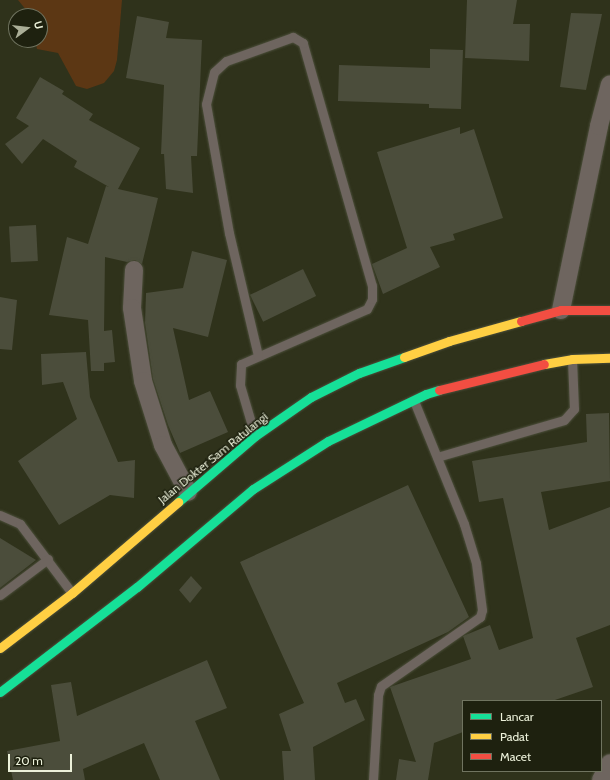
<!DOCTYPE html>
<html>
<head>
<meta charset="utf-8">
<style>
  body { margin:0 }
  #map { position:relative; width:610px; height:780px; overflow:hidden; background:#2f321b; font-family:Cabin,sans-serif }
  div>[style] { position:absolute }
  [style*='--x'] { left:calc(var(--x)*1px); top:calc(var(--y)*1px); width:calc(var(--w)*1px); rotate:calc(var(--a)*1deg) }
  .green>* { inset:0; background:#5c3714 }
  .building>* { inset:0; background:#4b4d3b; transform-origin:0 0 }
  .roads { filter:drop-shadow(0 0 1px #4c4f3b) drop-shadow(0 0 1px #4c4f3b) }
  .lane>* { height:9px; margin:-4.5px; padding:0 4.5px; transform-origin:4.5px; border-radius:4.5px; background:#6e655f }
  .street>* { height:18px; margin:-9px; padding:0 9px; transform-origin:9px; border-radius:9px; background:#6e655f }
  .fast>* { height:9px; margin:-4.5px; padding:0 4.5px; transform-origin:4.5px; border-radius:4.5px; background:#16e098 }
  .slow>* { height:9px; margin:-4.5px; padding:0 4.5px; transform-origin:4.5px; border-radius:4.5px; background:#ffcf43 }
  .jam>* { height:9px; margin:-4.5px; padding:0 4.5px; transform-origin:4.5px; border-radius:4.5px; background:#f24e42 }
  span { translate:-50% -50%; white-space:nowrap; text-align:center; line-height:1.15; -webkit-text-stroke:3px #1e210f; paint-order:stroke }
  .street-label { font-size:12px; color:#ecf1da }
  .legend { position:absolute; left:462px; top:700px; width:140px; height:72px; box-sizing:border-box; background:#1e210f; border:1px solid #707460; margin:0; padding:5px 7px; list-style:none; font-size:12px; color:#ecf1da }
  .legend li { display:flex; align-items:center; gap:8px; height:20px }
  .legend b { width:20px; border:1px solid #707460 }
  .north { position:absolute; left:8px; top:8px; width:40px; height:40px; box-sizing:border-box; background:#1e210f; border:1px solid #707460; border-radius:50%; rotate:75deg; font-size:11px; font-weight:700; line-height:16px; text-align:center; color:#ecf1da }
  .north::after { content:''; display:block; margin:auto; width:14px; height:18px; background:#aaae97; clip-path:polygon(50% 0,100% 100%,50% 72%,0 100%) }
  .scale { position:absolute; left:8px; top:754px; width:64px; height:18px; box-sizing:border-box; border:2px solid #ecf1da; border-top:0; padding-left:5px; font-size:12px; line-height:14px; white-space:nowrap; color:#ecf1da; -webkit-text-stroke:3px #1e210f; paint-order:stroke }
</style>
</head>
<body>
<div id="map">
  <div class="green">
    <div style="clip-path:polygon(18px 0,122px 0,117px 60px,114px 71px,104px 83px,87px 89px,76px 86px,58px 53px,37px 49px,35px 40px,40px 40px,40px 16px,31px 16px)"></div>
  </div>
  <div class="building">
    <div style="clip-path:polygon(467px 0,517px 0,513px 24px,530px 24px,529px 61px,465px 58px)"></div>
    <div style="clip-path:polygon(571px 13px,602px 14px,586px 90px,560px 87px)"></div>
    <div style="clip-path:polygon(137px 16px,169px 22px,166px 38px,202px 40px,197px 156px,191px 156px,193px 193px,166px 189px,164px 154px,161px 154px,164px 85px,126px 78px)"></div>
    <div style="clip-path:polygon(430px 49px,463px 50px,461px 109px,429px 108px,429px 104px,338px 101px,339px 65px,430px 68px)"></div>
    <div style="clip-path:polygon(40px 77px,64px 91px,62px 94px,93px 114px,89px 120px,140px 148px,118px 189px,158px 198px,142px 264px,135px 260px,127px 262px,105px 257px,104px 331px,112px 330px,115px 362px,104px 363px,104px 371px,91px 371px,88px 320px,49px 315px,67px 237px,88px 244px,106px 186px,109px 187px,74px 167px,77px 161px,43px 139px,22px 164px,5px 144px,29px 126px,16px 118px)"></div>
    <div style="clip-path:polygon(460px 127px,460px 134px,474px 129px,503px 218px,453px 234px,455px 240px,430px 247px,440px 267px,383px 294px,372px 264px,407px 248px,377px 152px)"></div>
    <div style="left:36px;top:225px;width:36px;height:27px;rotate:87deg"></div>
    <div style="clip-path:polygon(192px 251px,227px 260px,208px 337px,173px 328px,189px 400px,210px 391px,228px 432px,180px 453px,168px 425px,153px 379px,145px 323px,146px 293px,183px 288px)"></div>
    <div style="left:303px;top:269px;width:30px;height:59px;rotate:64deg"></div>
    <div style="clip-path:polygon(0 297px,17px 300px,12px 350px,0 349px)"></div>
    <div style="clip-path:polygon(86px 352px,90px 397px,118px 462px,135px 460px,134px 498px,110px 495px,59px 525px,18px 461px,77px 419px,63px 382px,42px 385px,41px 354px)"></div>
    <div style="clip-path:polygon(609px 413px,610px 481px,541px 492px,549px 530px,610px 507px,610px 625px,576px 638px,593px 687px,552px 701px,463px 701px,463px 732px,434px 743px,428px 780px,396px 780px,399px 759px,416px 762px,390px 687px,471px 659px,463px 636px,490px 625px,499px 650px,533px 638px,503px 498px,479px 502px,472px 461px,587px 442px,586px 414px)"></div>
    <div style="clip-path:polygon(408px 485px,469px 617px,448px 632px,337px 683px,345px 703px,356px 699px,365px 720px,313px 747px,315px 780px,284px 780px,282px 751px,291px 751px,279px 714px,304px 703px,240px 562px)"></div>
    <div style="clip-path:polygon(0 538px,36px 560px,0 588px)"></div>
    <div style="clip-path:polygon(191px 576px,202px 588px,190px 603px,179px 590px)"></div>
    <div style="clip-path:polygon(207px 660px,227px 708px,195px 721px,220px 780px,160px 780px,144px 743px,83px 769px,85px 780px,13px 780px,7px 751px,60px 741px,51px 685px,71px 682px,77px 716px)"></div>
  </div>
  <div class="roads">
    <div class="lane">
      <div style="--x:255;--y:436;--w:53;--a:-106.4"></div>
      <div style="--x:240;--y:385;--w:21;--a:-87"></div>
      <div style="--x:241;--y:364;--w:137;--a:-23.6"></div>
      <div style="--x:367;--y:309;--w:11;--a:-63"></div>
      <div style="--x:372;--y:299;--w:13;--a:-90"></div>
      <div style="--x:372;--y:286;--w:253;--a:-105.9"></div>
      <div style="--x:303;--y:43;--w:12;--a:-149"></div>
      <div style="--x:293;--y:37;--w:71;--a:160.3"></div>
      <div style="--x:226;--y:61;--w:16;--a:137"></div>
      <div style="--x:214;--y:72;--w:33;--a:104"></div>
      <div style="--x:206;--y:104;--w:131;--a:79.9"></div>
      <div style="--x:229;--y:233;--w:126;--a:76.7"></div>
      <div style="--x:437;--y:457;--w:132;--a:-16.2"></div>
      <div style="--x:564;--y:420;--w:15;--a:-48"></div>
      <div style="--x:574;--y:409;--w:50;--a:-92.3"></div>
      <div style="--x:0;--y:515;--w:22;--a:24"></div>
      <div style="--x:20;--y:524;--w:86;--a:53"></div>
      <div style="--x:0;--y:595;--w:60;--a:-36.9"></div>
      <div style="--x:373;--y:780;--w:85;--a:-86.6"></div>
      <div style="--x:378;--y:695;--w:9;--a:-72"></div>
      <div style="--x:381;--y:686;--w:121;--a:-34.9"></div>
      <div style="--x:480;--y:617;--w:7;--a:-74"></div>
      <div style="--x:482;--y:610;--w:47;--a:-97.3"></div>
      <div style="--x:476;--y:563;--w:41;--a:-107.1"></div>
      <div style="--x:464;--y:524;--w:133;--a:-112.1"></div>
    </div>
    <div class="street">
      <div style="--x:134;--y:270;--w:38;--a:93"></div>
      <div style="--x:132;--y:308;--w:74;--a:81.4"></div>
      <div style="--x:143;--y:381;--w:67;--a:72.6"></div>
      <div style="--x:163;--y:445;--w:53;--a:62"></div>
      <div style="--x:561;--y:310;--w:188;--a:-78.3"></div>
      <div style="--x:599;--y:126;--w:43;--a:-75.3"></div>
      <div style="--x:601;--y:780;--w:19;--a:-62"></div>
    </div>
    <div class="fast">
      <div style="--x:178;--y:502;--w:101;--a:-40.6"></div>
      <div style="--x:255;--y:436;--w:68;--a:-34.9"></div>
      <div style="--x:311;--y:397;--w:54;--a:-26.6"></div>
      <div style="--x:359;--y:373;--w:48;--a:-19.6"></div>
      <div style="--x:0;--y:692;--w:173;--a:-37.5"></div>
      <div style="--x:137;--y:587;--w:152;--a:-40.2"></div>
      <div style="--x:253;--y:489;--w:89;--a:-32.6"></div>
      <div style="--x:328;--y:441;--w:109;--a:-25.6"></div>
      <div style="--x:426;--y:394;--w:14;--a:-17"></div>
    </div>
    <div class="slow">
      <div style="--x:404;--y:357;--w:48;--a:-19.6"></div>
      <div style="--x:449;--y:341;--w:75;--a:-15.5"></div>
      <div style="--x:544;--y:364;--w:28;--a:-10"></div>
      <div style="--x:572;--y:359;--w:38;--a:-2"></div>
      <div style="--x:0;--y:648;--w:91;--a:-37.4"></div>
      <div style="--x:72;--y:593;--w:140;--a:-40.6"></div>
    </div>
    <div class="jam">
      <div style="--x:521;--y:321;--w:41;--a:-15.4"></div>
      <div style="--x:561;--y:310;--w:49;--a:0"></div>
      <div style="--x:439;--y:390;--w:108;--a:-13.9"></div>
    </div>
  </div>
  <div class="street-label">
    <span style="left:213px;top:458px;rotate:-39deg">Jalan Dokter Sam Ratulangi</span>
  </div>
  <ul class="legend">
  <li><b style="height:5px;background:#16e098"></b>Lancar</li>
  <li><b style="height:5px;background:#ffcf43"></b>Padat</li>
  <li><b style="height:5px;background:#f24e42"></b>Macet</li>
  </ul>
  <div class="north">U</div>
  <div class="scale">20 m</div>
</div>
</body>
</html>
